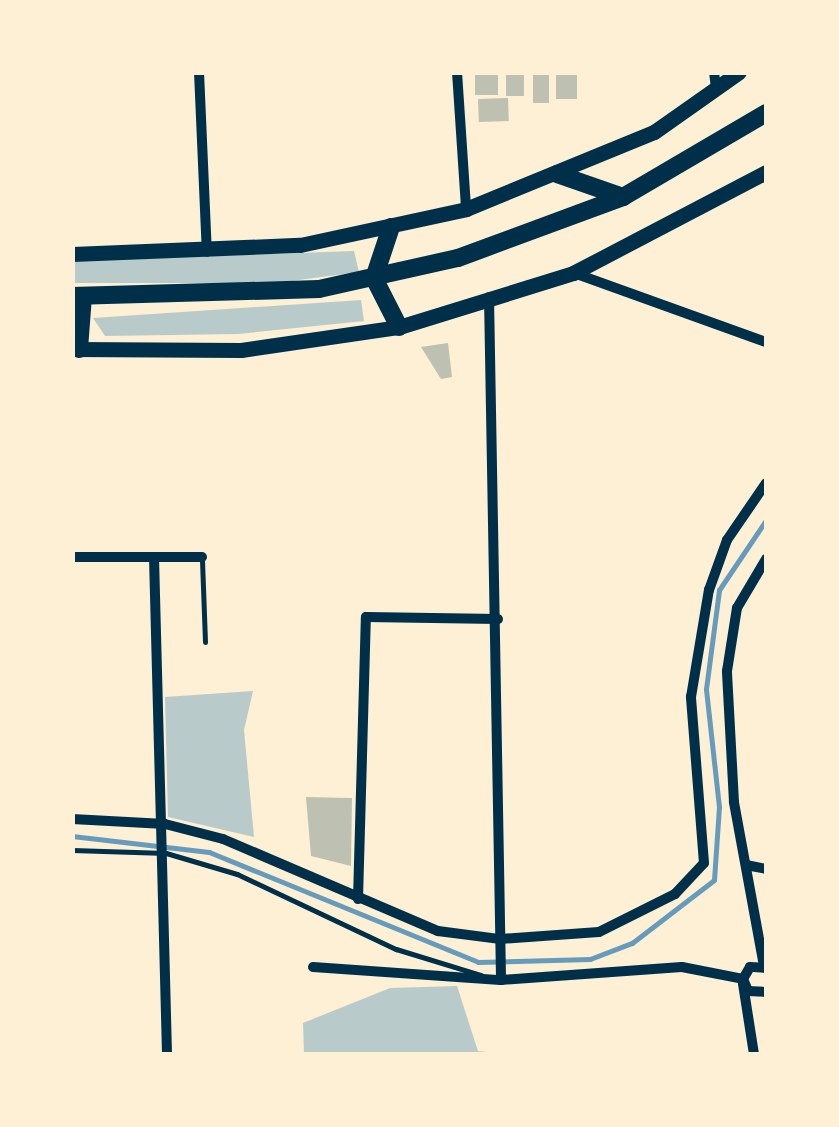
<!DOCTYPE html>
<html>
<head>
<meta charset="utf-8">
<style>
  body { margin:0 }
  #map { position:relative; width:839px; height:1127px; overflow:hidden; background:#fdf0d5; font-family:Arial,sans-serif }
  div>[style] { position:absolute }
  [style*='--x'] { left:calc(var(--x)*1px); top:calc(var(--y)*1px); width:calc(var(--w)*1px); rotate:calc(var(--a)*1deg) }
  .green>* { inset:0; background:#b9caca }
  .stream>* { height:5px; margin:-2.5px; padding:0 2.5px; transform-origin:2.5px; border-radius:2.5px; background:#669bbc }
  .building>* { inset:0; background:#bec0b2; transform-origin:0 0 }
  .service>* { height:5px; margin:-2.5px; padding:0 2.5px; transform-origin:2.5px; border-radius:2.5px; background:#003049 }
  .minor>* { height:10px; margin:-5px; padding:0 5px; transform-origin:5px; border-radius:5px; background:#003049 }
  .secondary>* { height:15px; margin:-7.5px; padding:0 7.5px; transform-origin:7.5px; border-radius:7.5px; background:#003049 }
  .trunk>* { height:18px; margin:-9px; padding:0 9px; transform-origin:9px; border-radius:9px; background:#003049 }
  span { translate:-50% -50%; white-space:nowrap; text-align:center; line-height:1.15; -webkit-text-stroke:10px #fdf0d5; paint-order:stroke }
  .frame { position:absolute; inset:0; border:75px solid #fdf0d5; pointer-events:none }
</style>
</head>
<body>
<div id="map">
  <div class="green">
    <div style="clip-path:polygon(354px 251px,359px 272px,276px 283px,73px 283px,73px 261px)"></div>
    <div style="clip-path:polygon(361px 300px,364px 321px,238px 334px,105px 336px,93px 318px)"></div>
    <div style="clip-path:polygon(253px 691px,244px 730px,254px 837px,168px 817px,165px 697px)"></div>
    <div style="clip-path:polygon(457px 986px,478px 1051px,506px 1054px,304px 1054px,303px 1023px,390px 988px)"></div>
  </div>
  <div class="stream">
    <div style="--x:72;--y:836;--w:138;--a:6.7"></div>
    <div style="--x:209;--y:852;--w:291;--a:22.2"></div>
    <div style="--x:478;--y:962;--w:112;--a:-1.5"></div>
    <div style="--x:590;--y:959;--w:45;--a:-20.9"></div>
    <div style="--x:632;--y:943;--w:103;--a:-37.5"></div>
    <div style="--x:714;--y:880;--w:73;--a:-86.1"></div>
    <div style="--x:719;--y:807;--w:119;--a:-96.3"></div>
    <div style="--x:706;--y:689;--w:100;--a:-82.5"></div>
    <div style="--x:719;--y:590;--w:84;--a:-56.1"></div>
  </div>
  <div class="building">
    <div style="left:475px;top:72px;width:23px;height:23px"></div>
    <div style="left:506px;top:72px;width:18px;height:24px"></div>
    <div style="left:533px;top:72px;width:16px;height:31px"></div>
    <div style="left:556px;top:72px;width:21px;height:27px"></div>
    <div style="left:508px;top:98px;width:23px;height:30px;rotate:88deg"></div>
    <div style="clip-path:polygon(448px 343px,452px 377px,441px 379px,421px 347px)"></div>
    <div style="clip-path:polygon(306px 797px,352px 798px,351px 866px,311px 856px)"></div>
  </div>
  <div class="service">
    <div style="--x:202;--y:560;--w:82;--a:87.9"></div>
    <div style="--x:72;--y:850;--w:94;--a:1.8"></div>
    <div style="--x:166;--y:853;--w:74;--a:16.5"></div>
    <div style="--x:237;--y:874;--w:176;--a:25.3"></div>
    <div style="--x:396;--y:949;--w:89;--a:17"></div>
  </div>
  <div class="minor">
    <div style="--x:199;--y:72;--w:180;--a:87.5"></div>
    <div style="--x:457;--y:72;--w:137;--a:86.2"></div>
    <div style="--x:714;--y:72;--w:17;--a:83"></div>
    <div style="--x:574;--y:273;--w:204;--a:19.8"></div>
    <div style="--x:489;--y:297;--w:683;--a:88.99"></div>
    <div style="--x:72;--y:557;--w:130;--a:0"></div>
    <div style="--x:154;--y:557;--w:497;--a:88.5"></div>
    <div style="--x:72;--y:819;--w:93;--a:3.1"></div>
    <div style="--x:165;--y:824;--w:60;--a:14.5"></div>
    <div style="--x:223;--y:839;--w:234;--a:23.2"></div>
    <div style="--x:438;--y:931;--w:63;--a:7.4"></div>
    <div style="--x:500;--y:939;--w:99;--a:-4"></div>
    <div style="--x:599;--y:932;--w:85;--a:-26.6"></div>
    <div style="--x:675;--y:894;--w:42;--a:-46.9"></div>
    <div style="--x:704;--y:863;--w:167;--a:-94.5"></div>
    <div style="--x:691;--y:697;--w:109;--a:-80.5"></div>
    <div style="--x:709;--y:590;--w:53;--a:-70.2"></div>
    <div style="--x:727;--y:540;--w:69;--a:-55.6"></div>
    <div style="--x:746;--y:865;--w:20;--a:11"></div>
    <div style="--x:358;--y:899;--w:282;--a:-88.4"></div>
    <div style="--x:366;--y:617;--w:132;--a:0.9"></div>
    <div style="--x:764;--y:966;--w:167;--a:-100.4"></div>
    <div style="--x:734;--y:802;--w:131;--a:-93.1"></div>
    <div style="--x:727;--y:671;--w:64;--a:-81"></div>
    <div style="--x:737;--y:608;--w:57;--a:-59.4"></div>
    <div style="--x:313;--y:967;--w:188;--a:4"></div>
    <div style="--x:501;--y:980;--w:181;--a:-4.1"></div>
    <div style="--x:682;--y:967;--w:62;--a:11.1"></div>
    <div style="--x:766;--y:968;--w:16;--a:-176"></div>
    <div style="--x:750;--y:967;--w:14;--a:120"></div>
    <div style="--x:743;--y:979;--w:13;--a:67"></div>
    <div style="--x:748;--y:991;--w:18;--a:3"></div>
    <div style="--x:743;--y:984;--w:71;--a:81.1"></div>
  </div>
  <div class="secondary">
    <div style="--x:72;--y:254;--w:228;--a:-2.3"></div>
    <div style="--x:300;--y:245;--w:170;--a:-12.2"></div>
    <div style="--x:466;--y:209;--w:203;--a:-22.3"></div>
    <div style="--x:654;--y:132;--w:104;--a:-35.2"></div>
    <div style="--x:72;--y:349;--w:169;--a:0.3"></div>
    <div style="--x:241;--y:350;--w:160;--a:-8.3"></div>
    <div style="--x:399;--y:327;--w:182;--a:-17.2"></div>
    <div style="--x:573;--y:273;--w:218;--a:-27.6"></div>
  </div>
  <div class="trunk">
    <div style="--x:557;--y:174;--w:70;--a:19.2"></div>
    <div style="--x:391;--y:227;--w:54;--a:108.4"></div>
    <div style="--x:374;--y:278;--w:55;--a:63"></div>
    <div style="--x:72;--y:296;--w:247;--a:-1.6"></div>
    <div style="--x:319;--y:289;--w:142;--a:-12.6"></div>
    <div style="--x:458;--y:258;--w:176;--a:-20.3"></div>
    <div style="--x:623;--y:197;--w:166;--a:-30.4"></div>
    <div style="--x:79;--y:349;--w:53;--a:-85.7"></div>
  </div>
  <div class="frame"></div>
</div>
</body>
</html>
